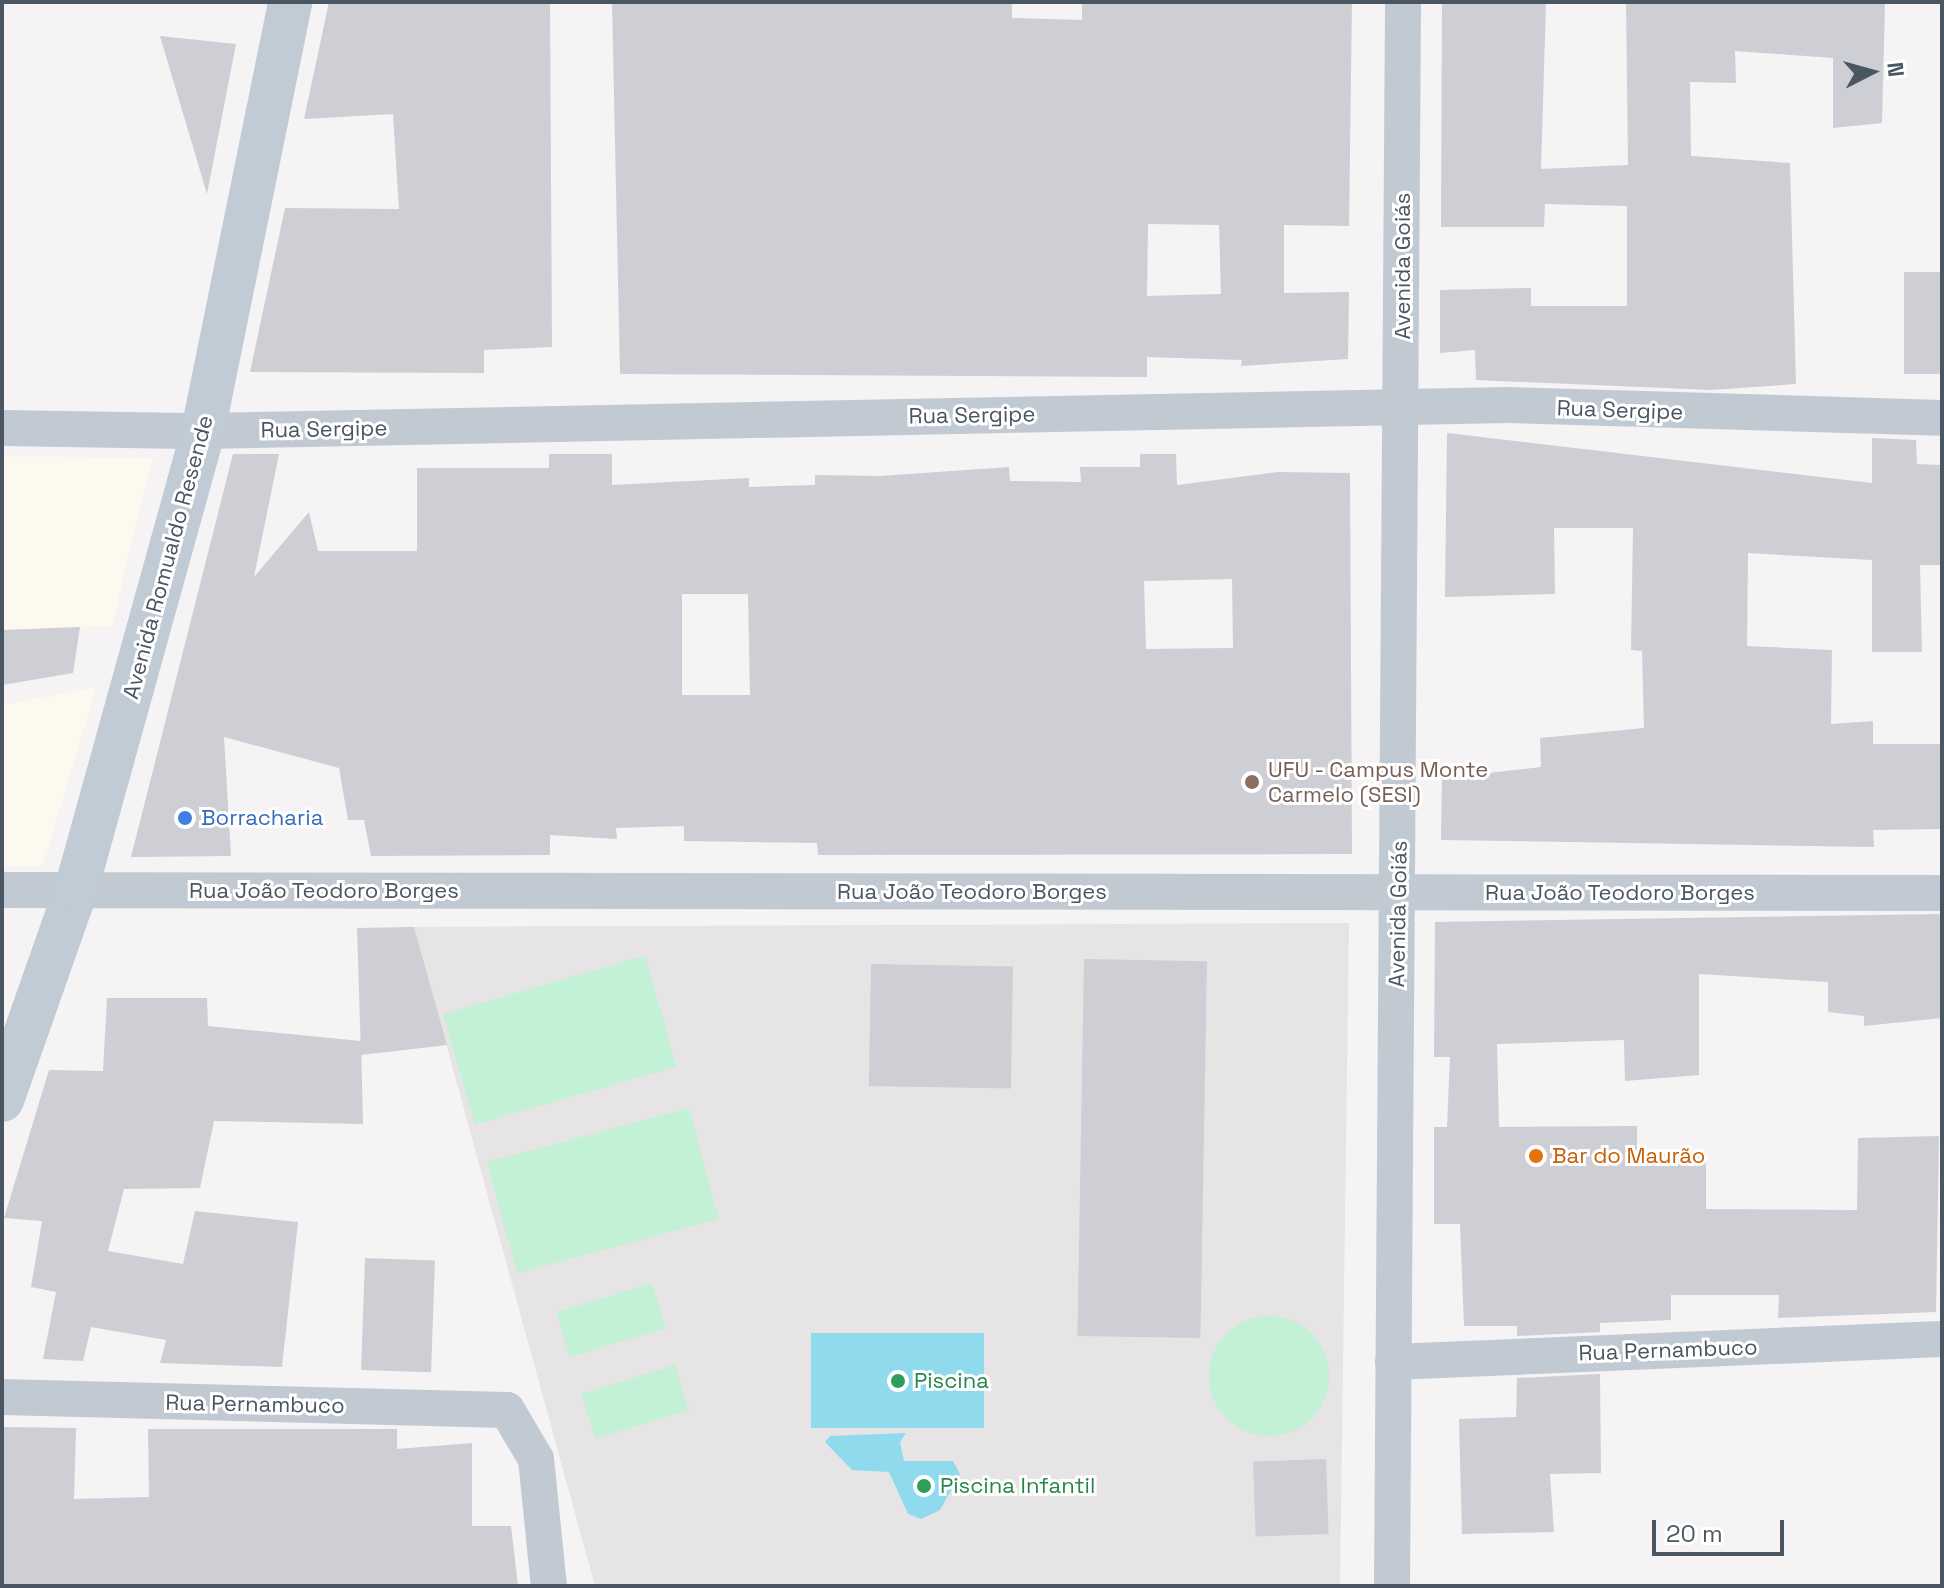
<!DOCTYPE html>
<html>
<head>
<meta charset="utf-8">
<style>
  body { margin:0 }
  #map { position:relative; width:1944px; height:1588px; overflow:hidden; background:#f5f3f3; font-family:"Space Grotesk",sans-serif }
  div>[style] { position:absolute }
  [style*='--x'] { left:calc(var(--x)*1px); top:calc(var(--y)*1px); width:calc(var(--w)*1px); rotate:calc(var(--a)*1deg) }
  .commercial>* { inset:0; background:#fdf9ef }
  .education>* { inset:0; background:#e6e4e5 }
  .green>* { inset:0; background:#c3f1d5; transform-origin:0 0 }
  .round { border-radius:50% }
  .water>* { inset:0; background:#90daee; transform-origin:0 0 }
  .building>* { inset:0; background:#cdcfd5; transform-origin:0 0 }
  .street>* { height:36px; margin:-18px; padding:0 18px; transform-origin:18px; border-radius:18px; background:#c1cad2 }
  .secondary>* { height:44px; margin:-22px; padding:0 22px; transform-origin:22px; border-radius:22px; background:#c1cbd6 }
  .dots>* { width:22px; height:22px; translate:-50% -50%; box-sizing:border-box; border:4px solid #fff; border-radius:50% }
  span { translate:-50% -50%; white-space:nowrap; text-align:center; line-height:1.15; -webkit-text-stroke:6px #fff; paint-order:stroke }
  .street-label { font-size:22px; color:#4a5661 }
  .education-label { font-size:22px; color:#785e54 }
  .left { translate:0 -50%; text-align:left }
  .shop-label { font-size:22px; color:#366cbe }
  .food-label { font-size:22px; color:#c56008 }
  .leisure-label { font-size:22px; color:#27864d }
  .frame { position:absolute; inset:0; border:4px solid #4a5661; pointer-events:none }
  .north { position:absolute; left:1832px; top:32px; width:80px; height:80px; -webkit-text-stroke:6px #fff; paint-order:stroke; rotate:84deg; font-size:22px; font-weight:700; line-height:32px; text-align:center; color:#4a5661 }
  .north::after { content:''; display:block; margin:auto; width:28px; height:36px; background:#4a5661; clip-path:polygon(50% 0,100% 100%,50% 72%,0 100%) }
  .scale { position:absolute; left:1652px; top:1520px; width:132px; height:36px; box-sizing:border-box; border:4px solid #4a5661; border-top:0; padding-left:10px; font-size:24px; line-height:28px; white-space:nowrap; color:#4a5661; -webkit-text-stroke:6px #fff; paint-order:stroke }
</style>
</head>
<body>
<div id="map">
  <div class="commercial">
    <div style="clip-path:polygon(2px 456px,152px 458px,112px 626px,2px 630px)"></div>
    <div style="clip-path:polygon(96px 687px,43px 866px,2px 866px,2px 705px)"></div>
  </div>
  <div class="education">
    <div style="clip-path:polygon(1349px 923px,1340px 1586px,595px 1586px,414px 927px)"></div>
  </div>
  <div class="green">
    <div style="left:645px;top:956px;width:115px;height:210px;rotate:74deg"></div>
    <div style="left:689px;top:1108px;width:115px;height:209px;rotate:75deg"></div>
    <div style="left:652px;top:1283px;width:47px;height:100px;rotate:73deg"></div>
    <div class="round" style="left:1209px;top:1316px;width:120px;height:120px"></div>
    <div style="left:675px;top:1365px;width:47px;height:98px;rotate:73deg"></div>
  </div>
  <div class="water">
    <div style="left:984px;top:1333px;width:95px;height:173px;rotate:90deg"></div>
    <div style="clip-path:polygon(906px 1433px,900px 1442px,904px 1461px,953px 1461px,960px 1474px,940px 1510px,921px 1519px,908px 1514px,889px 1472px,852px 1470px,825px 1442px,830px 1436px)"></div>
  </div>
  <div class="building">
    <div style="clip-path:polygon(329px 2px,550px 2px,552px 347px,484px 350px,484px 373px,250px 372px,285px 208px,399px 209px,393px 114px,304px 119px)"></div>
    <div style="clip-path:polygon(evenodd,612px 2px,1012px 2px,1012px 18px,1082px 20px,1082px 2px,1352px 2px,1349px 226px,1284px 225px,1284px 293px,1349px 292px,1348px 359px,1241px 366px,1242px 360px,1147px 357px,1147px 377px,620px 374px,612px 2px,1148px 224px,1219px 225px,1221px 294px,1147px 296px,1148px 224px)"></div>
    <div style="clip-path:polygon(1442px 2px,1546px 2px,1541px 169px,1628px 165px,1626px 2px,1885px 2px,1882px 123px,1833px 128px,1833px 58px,1735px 51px,1736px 83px,1690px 82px,1691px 156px,1790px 163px,1796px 384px,1711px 390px,1476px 380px,1475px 350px,1440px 353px,1440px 290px,1531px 288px,1531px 306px,1627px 306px,1627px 206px,1545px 204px,1544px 227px,1441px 227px)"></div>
    <div style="clip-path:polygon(160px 36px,236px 44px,207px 194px)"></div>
    <div style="left:1942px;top:272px;width:102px;height:38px;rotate:90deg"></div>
    <div style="clip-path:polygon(1447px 433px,1872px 483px,1872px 438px,1916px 440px,1917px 464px,1942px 465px,1942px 565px,1920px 565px,1922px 652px,1872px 652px,1872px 560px,1748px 553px,1747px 646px,1832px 650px,1831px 724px,1873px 721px,1873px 744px,1942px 744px,1942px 829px,1873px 830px,1874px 847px,1441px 840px,1442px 778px,1541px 767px,1540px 738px,1644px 728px,1642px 651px,1631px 650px,1633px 528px,1554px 528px,1555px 594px,1445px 597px)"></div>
    <div style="clip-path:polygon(evenodd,233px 454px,279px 454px,254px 577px,309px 512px,318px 551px,417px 551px,417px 468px,549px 468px,549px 454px,612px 454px,612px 485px,749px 478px,749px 487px,815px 485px,815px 475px,880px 476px,1009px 467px,1010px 481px,1081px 482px,1080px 467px,1140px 467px,1140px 454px,1176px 454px,1177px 485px,1278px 472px,1350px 473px,1352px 854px,818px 855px,817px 843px,684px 841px,684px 826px,616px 828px,617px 839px,550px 835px,550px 855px,371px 856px,364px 820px,348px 820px,339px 768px,224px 737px,231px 856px,131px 857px,233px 454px,1232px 579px,1233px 648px,1146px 649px,1144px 581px,1232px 579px,233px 454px,682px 594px,748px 594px,750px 695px,682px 695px,682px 594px)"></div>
    <div style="clip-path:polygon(80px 627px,73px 673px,2px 685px,2px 630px)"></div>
    <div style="clip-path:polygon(1942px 914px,1942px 1018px,1864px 1026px,1864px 1016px,1828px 1012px,1828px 982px,1699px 974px,1699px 1075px,1625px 1081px,1624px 1040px,1497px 1044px,1499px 1127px,1637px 1126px,1637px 1154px,1706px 1152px,1706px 1209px,1857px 1210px,1858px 1138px,1939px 1136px,1936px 1312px,1778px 1318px,1779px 1295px,1671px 1295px,1671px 1320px,1600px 1323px,1600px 1332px,1517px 1336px,1517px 1326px,1464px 1326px,1460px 1224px,1434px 1224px,1434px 1127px,1447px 1127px,1450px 1057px,1434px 1057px,1435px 922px)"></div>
    <div style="clip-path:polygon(414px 927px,447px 1045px,361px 1055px,357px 928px)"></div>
    <div style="left:1084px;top:959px;width:123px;height:377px;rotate:1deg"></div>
    <div style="left:871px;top:964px;width:142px;height:122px;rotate:1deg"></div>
    <div style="clip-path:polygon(107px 998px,207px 998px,208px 1026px,361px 1041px,363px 1124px,214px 1121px,200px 1188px,124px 1189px,108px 1251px,183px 1264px,195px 1211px,298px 1222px,282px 1367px,160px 1363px,166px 1340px,91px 1327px,83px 1361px,43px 1359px,56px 1292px,31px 1287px,42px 1221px,4px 1218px,49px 1070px,103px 1071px)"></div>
    <div style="left:365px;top:1258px;width:70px;height:112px;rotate:2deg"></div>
    <div style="clip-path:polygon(1600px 1374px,1601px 1473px,1550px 1474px,1554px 1532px,1462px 1534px,1459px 1419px,1516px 1417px,1517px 1378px)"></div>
    <div style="clip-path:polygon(2px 1427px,76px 1428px,74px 1499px,149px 1497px,148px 1429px,397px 1429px,397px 1449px,472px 1443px,472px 1526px,511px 1526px,518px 1586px,2px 1586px)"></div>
    <div style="left:1326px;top:1459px;width:75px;height:73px;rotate:88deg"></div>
  </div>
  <div class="street">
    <div style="--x:2;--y:428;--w:201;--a:0.9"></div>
    <div style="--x:203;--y:431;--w:1305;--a:-1.14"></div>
    <div style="--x:1508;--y:405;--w:434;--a:1.7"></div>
    <div style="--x:2;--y:890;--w:1940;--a:0.09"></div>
    <div style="--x:1393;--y:1362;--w:549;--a:-2.4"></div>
    <div style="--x:2;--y:1397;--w:505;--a:1.47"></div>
    <div style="--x:507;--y:1410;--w:57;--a:59.4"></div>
    <div style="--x:536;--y:1459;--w:128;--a:84.2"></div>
    <div style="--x:1392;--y:1586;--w:1584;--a:-89.6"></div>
  </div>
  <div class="secondary">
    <div style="--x:2;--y:1100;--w:223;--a:-70.6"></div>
    <div style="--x:76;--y:890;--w:476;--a:-74.5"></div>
    <div style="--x:203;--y:431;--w:438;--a:-78.5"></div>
  </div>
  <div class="dots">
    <div style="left:1252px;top:782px;background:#8d6e63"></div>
    <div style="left:185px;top:818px;background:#3f7fe0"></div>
    <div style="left:1536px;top:1156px;background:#e8710a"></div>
    <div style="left:898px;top:1381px;background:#2e9e5b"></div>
    <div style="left:924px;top:1486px;background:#2e9e5b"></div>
  </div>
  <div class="street-label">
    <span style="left:1403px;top:266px;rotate:-90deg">Avenida Goiás</span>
    <span style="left:1620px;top:410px;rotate:2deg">Rua Sergipe</span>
    <span style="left:972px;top:415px;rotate:-1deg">Rua Sergipe</span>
    <span style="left:324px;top:429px;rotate:-1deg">Rua Sergipe</span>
    <span style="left:168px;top:557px;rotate:-75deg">Avenida Romualdo Resende</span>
    <span style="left:324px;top:891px">Rua João Teodoro Borges</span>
    <span style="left:972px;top:892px">Rua João Teodoro Borges</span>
    <span style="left:1620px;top:893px">Rua João Teodoro Borges</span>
    <span style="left:1398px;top:914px;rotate:-89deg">Avenida Goiás</span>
    <span style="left:1668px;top:1350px;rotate:-2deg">Rua Pernambuco</span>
    <span style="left:255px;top:1404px;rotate:1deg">Rua Pernambuco</span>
  </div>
  <div class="education-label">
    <span class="left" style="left:1268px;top:782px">UFU - Campus Monte<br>Carmelo (SESI)</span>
  </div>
  <div class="shop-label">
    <span class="left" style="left:201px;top:818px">Borracharia</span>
  </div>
  <div class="food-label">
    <span class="left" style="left:1552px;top:1156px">Bar do Maurão</span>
  </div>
  <div class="leisure-label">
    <span class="left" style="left:914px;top:1381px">Piscina</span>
    <span class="left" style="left:940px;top:1486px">Piscina Infantil</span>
  </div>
  <div class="frame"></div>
  <div class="north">N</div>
  <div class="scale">20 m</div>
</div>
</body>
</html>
